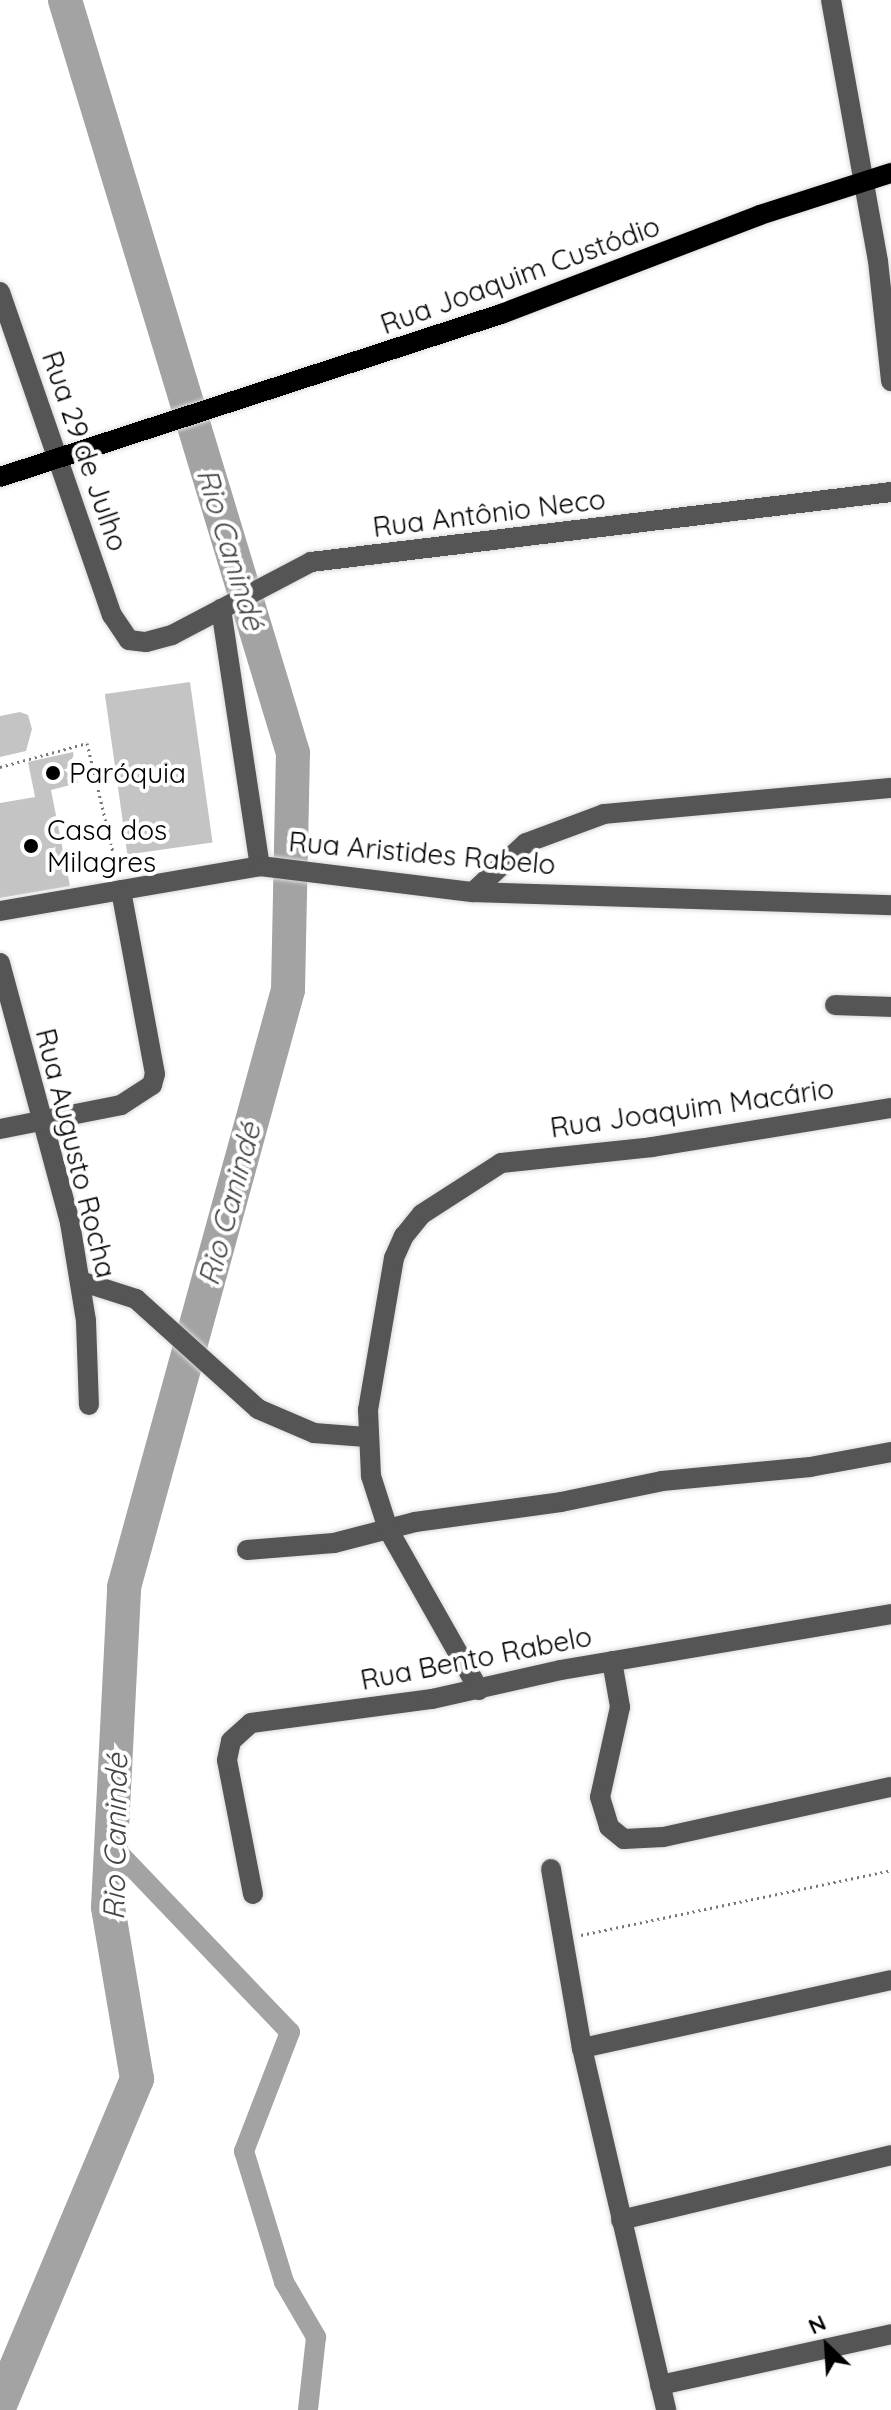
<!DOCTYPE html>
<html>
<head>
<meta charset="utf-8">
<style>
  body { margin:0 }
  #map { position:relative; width:891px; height:2410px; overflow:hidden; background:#fff; font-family:Quicksand,sans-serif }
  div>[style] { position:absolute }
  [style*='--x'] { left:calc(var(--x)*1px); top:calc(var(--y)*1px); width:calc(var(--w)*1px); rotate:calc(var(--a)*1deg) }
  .canal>* { height:20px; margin:-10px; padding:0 10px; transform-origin:10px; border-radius:10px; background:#a3a3a3 }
  .river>* { height:34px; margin:-17px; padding:0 17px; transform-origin:17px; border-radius:17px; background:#a3a3a3 }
  .building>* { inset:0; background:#c4c4c4; transform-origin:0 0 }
  .path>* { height:3px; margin-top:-1.5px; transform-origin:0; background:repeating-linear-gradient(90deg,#777 0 2px,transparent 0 6px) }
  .roads { filter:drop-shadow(0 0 2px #dbdbdb) drop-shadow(0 0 2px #dbdbdb) }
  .minor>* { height:20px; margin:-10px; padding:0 10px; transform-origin:10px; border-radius:10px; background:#555 }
  .major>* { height:20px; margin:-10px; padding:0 10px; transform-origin:10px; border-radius:10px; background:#000 }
  .dots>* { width:22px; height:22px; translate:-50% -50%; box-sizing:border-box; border:4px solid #fff; border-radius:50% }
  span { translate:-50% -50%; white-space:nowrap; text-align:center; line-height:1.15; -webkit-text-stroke:8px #fff; paint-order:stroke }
  .street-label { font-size:28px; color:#000 }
  .poi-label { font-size:28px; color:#000 }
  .left { translate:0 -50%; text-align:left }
  .water-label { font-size:30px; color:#444; font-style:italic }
  .north { position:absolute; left:787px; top:2306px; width:80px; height:80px; -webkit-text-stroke:6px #fff; paint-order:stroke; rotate:335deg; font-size:22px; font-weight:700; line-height:32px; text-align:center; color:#000 }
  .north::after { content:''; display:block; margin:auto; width:28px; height:36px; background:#000; clip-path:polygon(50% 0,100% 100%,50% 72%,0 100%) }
</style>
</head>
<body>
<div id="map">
  <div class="canal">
    <div style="--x:111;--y:1845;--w:259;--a:46.3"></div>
    <div style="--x:290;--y:2032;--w:128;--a:111.1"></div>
    <div style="--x:244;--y:2151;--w:137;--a:73"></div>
    <div style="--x:284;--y:2282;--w:64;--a:59.8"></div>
    <div style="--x:316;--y:2337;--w:73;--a:96.3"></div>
  </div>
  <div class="river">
    <div style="--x:0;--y:2405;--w:354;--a:-67.2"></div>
    <div style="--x:137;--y:2079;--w:174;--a:-99.6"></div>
    <div style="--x:108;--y:1907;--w:320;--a:-87.1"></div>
    <div style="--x:124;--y:1587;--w:619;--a:-74.64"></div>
    <div style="--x:288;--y:990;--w:237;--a:-88.8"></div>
    <div style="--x:293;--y:753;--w:787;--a:-106.85"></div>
  </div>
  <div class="building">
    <div style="left:190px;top:682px;width:162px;height:86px;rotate:82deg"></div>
    <div style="clip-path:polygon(20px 712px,28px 715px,32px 729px,26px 751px,0 757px,0 716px)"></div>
    <div style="clip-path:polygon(73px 752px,78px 783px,51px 790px,70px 886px,0 898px,0 803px,35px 797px,28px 762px)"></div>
  </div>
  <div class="path">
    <div style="--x:0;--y:767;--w:90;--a:-15.4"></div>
    <div style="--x:87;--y:743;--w:134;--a:76.6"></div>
    <div style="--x:581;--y:1935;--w:317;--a:-11.8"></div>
  </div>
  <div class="roads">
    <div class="minor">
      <div style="--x:831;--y:0;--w:265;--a:79.8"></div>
      <div style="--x:878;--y:261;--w:121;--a:83.8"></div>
      <div style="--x:0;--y:292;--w:342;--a:70.9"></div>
      <div style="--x:112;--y:615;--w:30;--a:56"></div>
      <div style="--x:129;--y:640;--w:17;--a:7"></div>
      <div style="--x:146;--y:642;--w:27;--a:-15"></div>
      <div style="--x:172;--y:635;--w:157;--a:-27.7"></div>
      <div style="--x:311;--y:562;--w:584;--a:-6.88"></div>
      <div style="--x:221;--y:609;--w:260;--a:81.4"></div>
      <div style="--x:473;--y:892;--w:72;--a:-42.8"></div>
      <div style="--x:526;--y:843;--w:83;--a:-20.4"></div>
      <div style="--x:604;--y:814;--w:288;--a:-5.2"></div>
      <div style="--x:0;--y:911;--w:264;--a:-9.8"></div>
      <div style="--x:260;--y:866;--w:215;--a:7"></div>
      <div style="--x:473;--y:892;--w:418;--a:1.8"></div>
      <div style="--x:0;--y:963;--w:269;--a:74.9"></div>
      <div style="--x:70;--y:1223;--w:99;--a:80.7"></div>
      <div style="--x:86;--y:1321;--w:84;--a:88"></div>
      <div style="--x:835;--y:1005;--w:56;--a:2"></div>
      <div style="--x:0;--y:1129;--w:123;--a:-11.2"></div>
      <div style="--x:121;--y:1105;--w:37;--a:-33"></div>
      <div style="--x:152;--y:1085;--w:11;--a:-75"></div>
      <div style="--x:155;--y:1074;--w:187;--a:-100.5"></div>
      <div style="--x:80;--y:1281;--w:59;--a:17.8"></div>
      <div style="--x:136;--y:1299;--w:164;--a:42"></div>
      <div style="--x:258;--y:1409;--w:61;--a:23.2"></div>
      <div style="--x:314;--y:1433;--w:52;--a:4.4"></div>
      <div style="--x:247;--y:1550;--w:87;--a:-4.6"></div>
      <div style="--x:334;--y:1543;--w:84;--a:-14.5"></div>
      <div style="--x:415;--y:1522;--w:147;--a:-7.8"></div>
      <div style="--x:561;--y:1502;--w:103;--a:-11.7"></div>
      <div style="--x:662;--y:1481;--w:149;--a:-5.4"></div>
      <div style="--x:810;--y:1467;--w:82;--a:-10.5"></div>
      <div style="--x:612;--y:1661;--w:47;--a:80.1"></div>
      <div style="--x:620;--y:1707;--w:92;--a:102.5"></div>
      <div style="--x:600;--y:1797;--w:31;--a:73"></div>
      <div style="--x:609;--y:1827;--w:19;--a:39"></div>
      <div style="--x:624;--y:1839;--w:39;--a:-3"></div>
      <div style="--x:663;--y:1837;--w:233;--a:-12.4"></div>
      <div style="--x:479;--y:1690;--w:185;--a:-119.5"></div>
      <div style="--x:388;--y:1529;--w:56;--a:-107.8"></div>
      <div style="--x:371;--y:1476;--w:66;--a:-92.6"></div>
      <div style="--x:368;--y:1410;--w:154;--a:-80.3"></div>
      <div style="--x:394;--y:1258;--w:24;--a:-66"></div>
      <div style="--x:404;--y:1236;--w:28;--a:-51"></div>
      <div style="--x:422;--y:1214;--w:94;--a:-32.8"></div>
      <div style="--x:501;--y:1163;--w:152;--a:-6"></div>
      <div style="--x:652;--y:1147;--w:242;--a:-9.3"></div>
      <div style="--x:551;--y:1869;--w:182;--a:80.2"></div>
      <div style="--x:582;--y:2048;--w:372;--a:76.9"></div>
      <div style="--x:253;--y:1894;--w:136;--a:-101"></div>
      <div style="--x:227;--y:1760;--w:19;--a:-78"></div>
      <div style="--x:231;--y:1741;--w:27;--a:-42"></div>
      <div style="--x:251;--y:1723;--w:183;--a:-7.6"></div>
      <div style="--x:432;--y:1699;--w:132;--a:-12.7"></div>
      <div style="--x:561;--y:1670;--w:335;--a:-9.6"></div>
      <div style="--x:582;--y:2048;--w:316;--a:-12.4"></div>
      <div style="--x:621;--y:2220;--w:278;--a:-13.5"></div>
      <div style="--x:660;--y:2385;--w:237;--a:-12.4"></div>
    </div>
    <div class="major">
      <div style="--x:0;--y:477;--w:527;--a:-18.02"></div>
      <div style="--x:501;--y:314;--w:277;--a:-20.9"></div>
      <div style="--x:760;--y:215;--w:138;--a:-17.8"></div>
    </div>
  </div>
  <div class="dots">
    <div style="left:53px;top:773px;background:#000"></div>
    <div style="left:31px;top:846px;background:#000"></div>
  </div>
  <div class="street-label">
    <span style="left:520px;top:275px;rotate:-20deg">Rua Joaquim Custódio</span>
    <span style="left:85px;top:451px;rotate:71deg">Rua 29 de Julho</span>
    <span style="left:489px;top:513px;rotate:-7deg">Rua Antônio Neco</span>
    <span style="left:422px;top:853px;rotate:5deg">Rua Aristides Rabelo</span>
    <span style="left:692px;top:1108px;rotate:-8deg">Rua Joaquim Macário</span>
    <span style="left:76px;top:1153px;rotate:76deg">Rua Augusto Rocha</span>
    <span style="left:476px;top:1658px;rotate:-11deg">Rua Bento Rabelo</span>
  </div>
  <div class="poi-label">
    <span class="left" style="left:69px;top:773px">Paróquia</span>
    <span class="left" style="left:47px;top:846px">Casa dos<br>Milagres</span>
  </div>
  <div class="water-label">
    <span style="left:231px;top:549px;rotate:73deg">Rio Canindé</span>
    <span style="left:229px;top:1204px;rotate:-75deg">Rio Canindé</span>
    <span style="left:115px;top:1837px;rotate:-89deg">Rio Canindé</span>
  </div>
  <div class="north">N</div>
</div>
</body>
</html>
